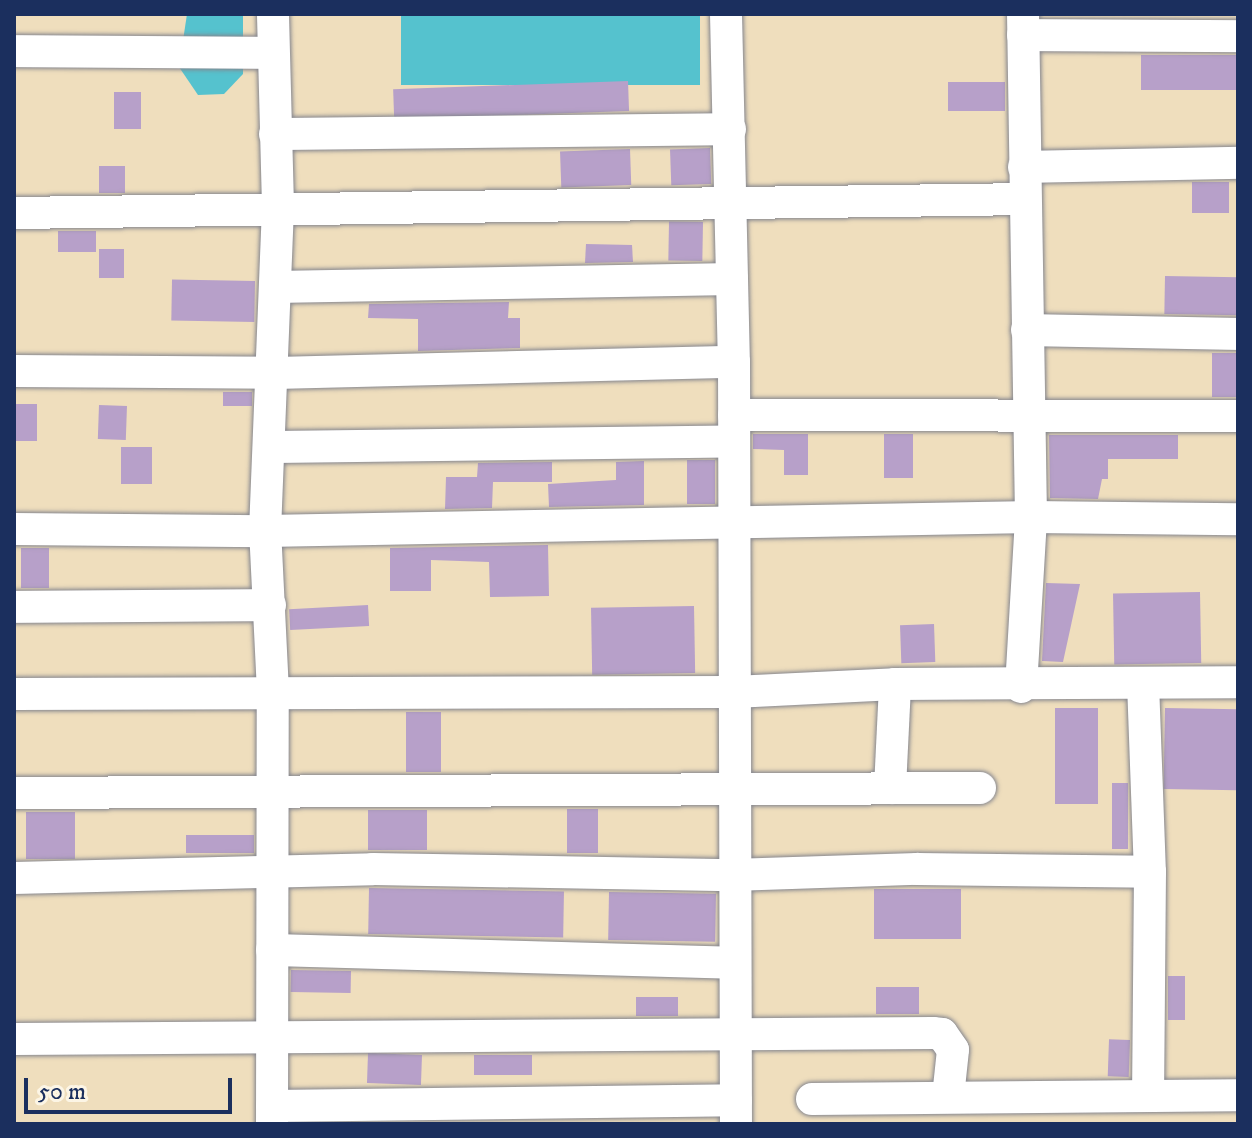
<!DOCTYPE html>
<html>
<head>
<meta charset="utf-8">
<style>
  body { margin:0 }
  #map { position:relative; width:1252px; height:1138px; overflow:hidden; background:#efdebd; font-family:"IM FELL DW Pica",serif }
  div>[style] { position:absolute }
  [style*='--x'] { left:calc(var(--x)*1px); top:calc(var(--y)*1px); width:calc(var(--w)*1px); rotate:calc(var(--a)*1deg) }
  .water>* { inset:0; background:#55c2ce; transform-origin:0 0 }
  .building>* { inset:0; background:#b7a0c9; transform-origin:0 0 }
  .roads { filter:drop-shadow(0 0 2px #85868e) drop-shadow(0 0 2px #85868e) }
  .street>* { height:32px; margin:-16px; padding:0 16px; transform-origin:16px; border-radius:16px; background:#fff }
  span { translate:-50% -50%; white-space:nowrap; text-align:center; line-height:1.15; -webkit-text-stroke:7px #fcf5e5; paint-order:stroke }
  .frame { position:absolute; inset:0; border:16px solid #1b2f5e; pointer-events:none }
  .scale { position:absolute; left:24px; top:1078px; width:208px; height:36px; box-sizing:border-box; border:4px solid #1b2f5e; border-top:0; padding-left:10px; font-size:24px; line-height:28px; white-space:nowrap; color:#1b2f5e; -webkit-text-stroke:6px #fcf5e5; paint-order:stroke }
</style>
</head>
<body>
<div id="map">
  <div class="water">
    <div style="clip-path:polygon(187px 14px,243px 14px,243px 74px,224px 94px,198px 95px,179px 67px)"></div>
    <div style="left:401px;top:14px;width:299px;height:71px"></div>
  </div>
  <div class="building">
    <div style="left:1141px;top:55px;width:97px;height:35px"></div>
    <div style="left:628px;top:81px;width:30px;height:235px;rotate:88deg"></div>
    <div style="left:948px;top:82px;width:57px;height:29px"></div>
    <div style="left:114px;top:92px;width:27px;height:37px"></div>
    <div style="left:710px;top:148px;width:36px;height:40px;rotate:88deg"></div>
    <div style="left:630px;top:149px;width:36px;height:70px;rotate:88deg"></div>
    <div style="left:99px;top:166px;width:26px;height:27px"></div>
    <div style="left:1229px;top:182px;width:31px;height:37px;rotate:90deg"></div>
    <div style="left:703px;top:222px;width:39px;height:34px;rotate:91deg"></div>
    <div style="left:58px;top:231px;width:38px;height:21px"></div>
    <div style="clip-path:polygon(586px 244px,632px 245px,633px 262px,585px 263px)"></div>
    <div style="left:99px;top:249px;width:25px;height:29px"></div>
    <div style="left:1165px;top:276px;width:73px;height:38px;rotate:1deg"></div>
    <div style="left:255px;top:281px;width:41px;height:83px;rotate:91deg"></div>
    <div style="clip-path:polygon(509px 302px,508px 318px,520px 318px,520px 348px,418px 351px,418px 319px,368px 318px,369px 304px)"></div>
    <div style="left:1212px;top:353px;width:25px;height:44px"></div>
    <div style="left:223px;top:392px;width:29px;height:14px"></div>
    <div style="left:14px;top:404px;width:23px;height:37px"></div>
    <div style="left:99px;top:405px;width:28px;height:34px;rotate:2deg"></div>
    <div style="clip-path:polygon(753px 434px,808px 434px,808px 475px,784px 475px,784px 450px,753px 449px)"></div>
    <div style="left:884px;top:434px;width:29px;height:44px"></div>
    <div style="clip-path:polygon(1049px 435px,1178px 435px,1178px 459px,1108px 459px,1108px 479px,1102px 479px,1098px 499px,1050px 498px)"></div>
    <div style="left:121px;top:447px;width:31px;height:37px"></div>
    <div style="left:715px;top:460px;width:44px;height:28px;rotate:90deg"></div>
    <div style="clip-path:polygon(644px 461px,644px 505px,549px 507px,548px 484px,616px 480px,616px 462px)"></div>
    <div style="clip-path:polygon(552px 462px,552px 482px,493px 482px,492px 508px,445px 509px,446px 477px,477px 477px,478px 463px)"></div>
    <div style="clip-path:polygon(548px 545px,549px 596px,490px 597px,489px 562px,431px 560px,431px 591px,390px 591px,390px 548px)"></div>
    <div style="left:21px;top:548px;width:28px;height:40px"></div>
    <div style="clip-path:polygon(1046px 583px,1080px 584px,1063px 662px,1042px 661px)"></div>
    <div style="left:1200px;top:592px;width:71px;height:87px;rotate:89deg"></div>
    <div style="left:368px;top:605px;width:21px;height:79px;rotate:87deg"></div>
    <div style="left:694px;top:606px;width:67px;height:103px;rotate:89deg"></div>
    <div style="left:934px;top:624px;width:38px;height:34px;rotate:88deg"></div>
    <div style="left:1055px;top:708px;width:43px;height:96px"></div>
    <div style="left:1165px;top:708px;width:73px;height:81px;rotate:1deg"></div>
    <div style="left:406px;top:712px;width:35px;height:60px"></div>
    <div style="left:1112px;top:783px;width:16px;height:66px"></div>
    <div style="left:567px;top:809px;width:31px;height:44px"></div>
    <div style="left:368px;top:810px;width:59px;height:40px"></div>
    <div style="left:26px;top:812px;width:49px;height:47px"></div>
    <div style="left:254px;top:835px;width:18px;height:68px;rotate:90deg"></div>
    <div style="left:369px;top:888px;width:195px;height:46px;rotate:1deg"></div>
    <div style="left:874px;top:889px;width:87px;height:50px"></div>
    <div style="left:609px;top:892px;width:107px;height:48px;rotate:1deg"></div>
    <div style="left:291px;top:970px;width:60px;height:22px;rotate:1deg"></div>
    <div style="left:1168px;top:976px;width:17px;height:44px"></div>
    <div style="left:919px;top:987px;width:27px;height:43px;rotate:90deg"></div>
    <div style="left:636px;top:997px;width:42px;height:19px"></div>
    <div style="left:1130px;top:1040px;width:37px;height:21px;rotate:92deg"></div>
    <div style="left:422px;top:1055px;width:30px;height:54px;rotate:92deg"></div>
    <div style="left:474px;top:1055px;width:58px;height:20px"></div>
  </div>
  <div class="roads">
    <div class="street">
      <div style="--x:726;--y:14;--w:348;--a:88.7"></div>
      <div style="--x:734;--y:362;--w:762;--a:89.85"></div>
      <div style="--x:1023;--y:35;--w:215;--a:0.3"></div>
      <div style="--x:14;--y:51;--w:259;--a:0.4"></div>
      <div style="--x:275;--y:134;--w:455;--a:-0.6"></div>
      <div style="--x:1024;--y:167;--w:214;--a:-1.1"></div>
      <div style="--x:14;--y:213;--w:1009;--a:-0.79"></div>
      <div style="--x:276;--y:287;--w:456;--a:-1"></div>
      <div style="--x:1027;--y:330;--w:211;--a:1.1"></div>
      <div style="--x:14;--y:371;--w:261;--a:0.4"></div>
      <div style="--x:275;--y:373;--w:459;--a:-1.4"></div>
      <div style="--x:734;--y:415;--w:504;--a:0.11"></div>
      <div style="--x:270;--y:447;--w:463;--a:-0.7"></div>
      <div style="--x:14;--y:529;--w:251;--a:0.5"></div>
      <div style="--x:265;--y:531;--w:766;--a:-1.05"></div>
      <div style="--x:1031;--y:517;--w:207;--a:0.6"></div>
      <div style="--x:14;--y:607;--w:256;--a:-0.4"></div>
      <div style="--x:1143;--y:683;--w:189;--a:87.9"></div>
      <div style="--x:1150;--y:872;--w:224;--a:90.5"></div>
      <div style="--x:1021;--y:687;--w:170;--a:-86.6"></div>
      <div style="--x:1031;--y:517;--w:503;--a:-90.91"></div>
      <div style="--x:14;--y:694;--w:720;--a:-0.16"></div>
      <div style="--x:734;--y:692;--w:161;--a:-2.8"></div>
      <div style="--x:895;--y:684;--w:343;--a:-0.3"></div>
      <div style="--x:890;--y:788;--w:104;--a:-87.2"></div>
      <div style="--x:14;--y:793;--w:966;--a:-0.3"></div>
      <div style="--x:14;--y:878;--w:359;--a:-1.4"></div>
      <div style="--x:373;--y:869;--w:359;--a:1"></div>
      <div style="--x:732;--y:875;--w:185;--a:-1.9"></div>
      <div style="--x:917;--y:869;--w:233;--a:0.7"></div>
      <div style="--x:272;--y:950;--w:462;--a:1.6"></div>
      <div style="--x:14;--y:1039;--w:919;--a:-0.37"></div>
      <div style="--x:933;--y:1033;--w:9;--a:6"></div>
      <div style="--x:942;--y:1034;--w:19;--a:55"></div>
      <div style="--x:953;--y:1050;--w:47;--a:96.1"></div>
      <div style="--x:812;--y:1099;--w:426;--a:-0.5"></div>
      <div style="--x:272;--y:1106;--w:464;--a:-0.7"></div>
      <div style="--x:272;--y:1124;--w:432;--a:-89.9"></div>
      <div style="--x:273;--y:692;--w:161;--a:-92.8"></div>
      <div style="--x:265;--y:531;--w:325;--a:-87.7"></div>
      <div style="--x:278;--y:206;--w:192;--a:-91.5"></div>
    </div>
  </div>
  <div class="frame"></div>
  <div class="scale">50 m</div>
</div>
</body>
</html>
